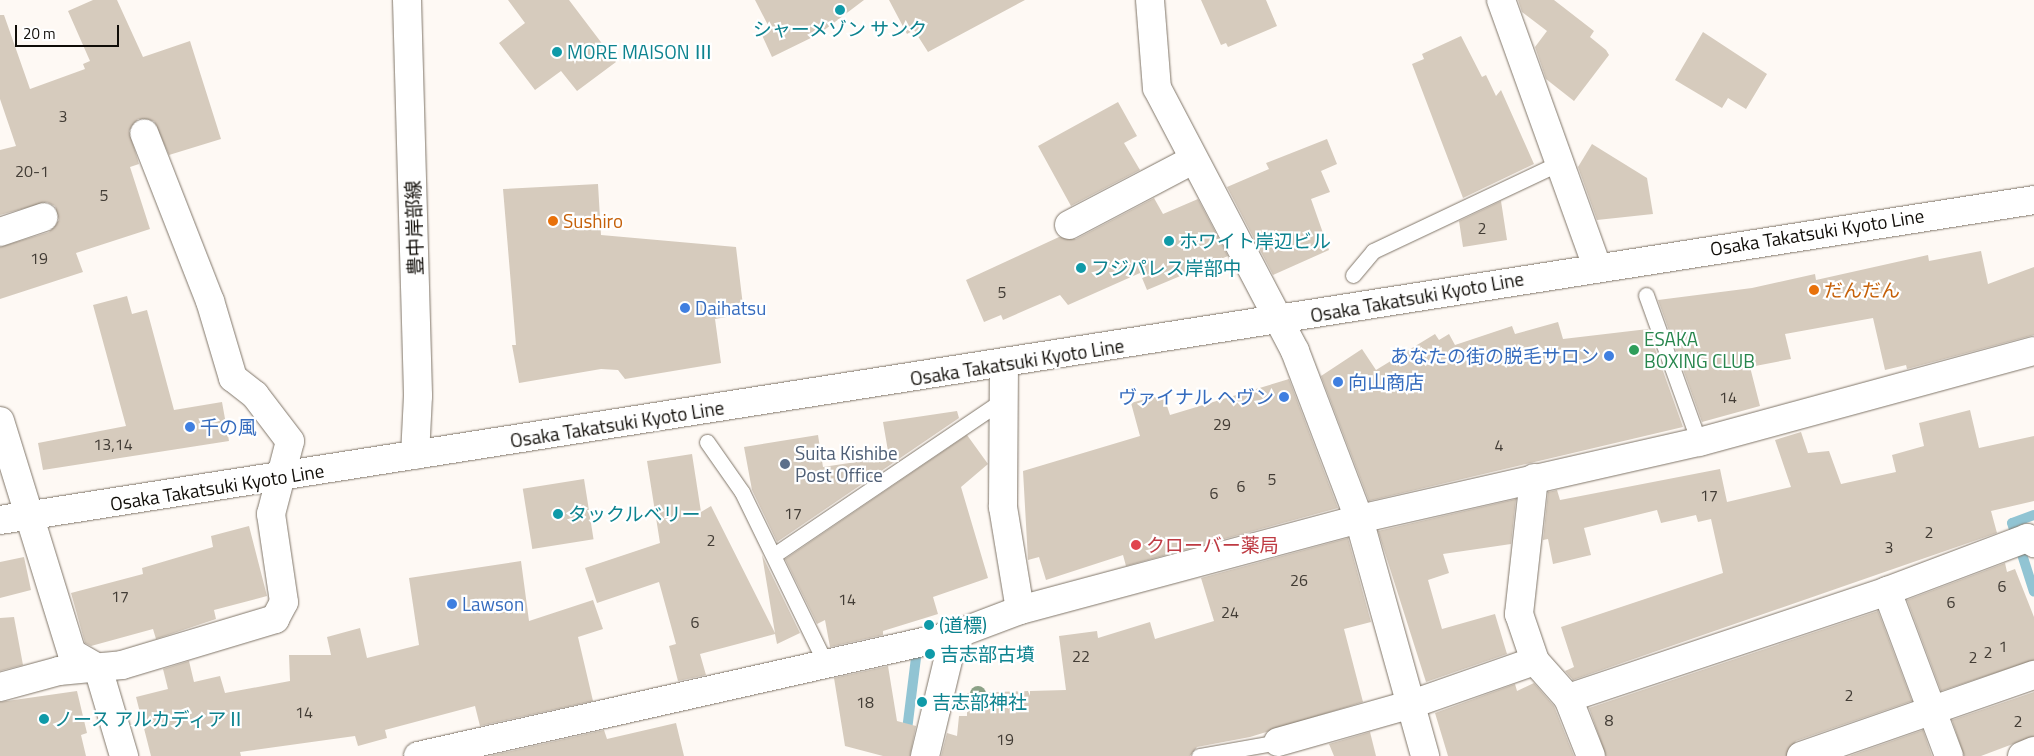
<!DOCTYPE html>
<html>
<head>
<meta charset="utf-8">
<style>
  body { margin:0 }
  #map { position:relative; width:2034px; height:756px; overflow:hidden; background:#fef9f4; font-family:"Titillium Web","Noto Sans JP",sans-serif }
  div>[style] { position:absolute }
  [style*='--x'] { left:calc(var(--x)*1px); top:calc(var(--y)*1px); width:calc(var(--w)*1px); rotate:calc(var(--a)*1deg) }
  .stream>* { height:10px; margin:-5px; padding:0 5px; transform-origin:5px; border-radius:5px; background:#91c4d3 }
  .building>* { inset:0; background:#d6cbbd; transform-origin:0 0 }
  .roads { filter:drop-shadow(0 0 1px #807669) drop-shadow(0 0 1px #807669) }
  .service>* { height:15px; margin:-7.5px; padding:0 7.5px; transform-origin:7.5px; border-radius:7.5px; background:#fff }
  .minor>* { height:28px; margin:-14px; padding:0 14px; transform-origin:14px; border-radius:14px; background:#fff }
  .tertiary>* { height:28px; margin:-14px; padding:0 14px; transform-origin:14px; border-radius:14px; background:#fff }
  .primary>* { height:28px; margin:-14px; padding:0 14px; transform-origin:14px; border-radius:14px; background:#fff }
  .trees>* { width:16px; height:16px; margin:-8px; border-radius:50%; background:#8ca287 }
  .dots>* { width:14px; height:14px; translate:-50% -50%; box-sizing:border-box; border:2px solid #fff; border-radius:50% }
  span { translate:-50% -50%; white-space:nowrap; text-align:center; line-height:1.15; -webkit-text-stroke:4.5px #fff; paint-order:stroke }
  .number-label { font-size:16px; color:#423c35 }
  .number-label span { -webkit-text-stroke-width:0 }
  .culture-label { font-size:19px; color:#0d838f }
  .left { translate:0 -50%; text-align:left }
  .food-label { font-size:19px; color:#c56008 }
  .street-label { font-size:19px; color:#100d08 }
  .shop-label { font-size:19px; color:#366cbe }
  .right { translate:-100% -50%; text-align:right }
  .leisure-label { font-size:19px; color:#27864d }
  .service-label { font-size:19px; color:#4e5e75 }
  .health-label { font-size:19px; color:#be3a42 }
  .scale { position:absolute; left:15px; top:25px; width:104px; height:22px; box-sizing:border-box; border:2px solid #100d08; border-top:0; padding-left:6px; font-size:15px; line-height:18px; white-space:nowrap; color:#100d08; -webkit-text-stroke:4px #fff; paint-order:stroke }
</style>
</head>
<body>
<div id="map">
  <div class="stream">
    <div style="--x:2034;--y:515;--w:23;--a:160"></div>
    <div style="--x:2012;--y:523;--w:72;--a:72.3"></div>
    <div style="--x:906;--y:738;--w:81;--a:-82.9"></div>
  </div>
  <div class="building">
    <div style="clip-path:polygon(93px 0,117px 0,143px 57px,190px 41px,221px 139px,169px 155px,154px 121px,138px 119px,129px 131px,139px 164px,130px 167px,150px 229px,76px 253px,83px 272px,0 299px,0 247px,49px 232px,59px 220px,55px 206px,47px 202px,0 215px,0 150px,16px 146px,0 99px,0 15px,4px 15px,30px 89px,85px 69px,83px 64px,90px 61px,68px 11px)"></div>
    <div style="clip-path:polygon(508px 0,569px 0,616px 62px,577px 91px,561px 71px,535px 90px,499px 43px,525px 23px)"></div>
    <div style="clip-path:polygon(755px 0,864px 0,819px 34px,772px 57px,761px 33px,770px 29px)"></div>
    <div style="clip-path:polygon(889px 0,1025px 0,928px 52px,914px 30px,907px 34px)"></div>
    <div style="clip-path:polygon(1201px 0,1266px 0,1277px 26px,1228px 47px,1226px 43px,1221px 45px)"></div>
    <div style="clip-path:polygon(1518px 0,1554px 0,1594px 31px,1590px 37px,1606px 50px,1609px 55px,1574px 101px,1546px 79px,1535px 47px,1547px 31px,1522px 12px)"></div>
    <div style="clip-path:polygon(1703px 32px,1767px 74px,1746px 109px,1728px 98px,1722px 108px,1675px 80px)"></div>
    <div style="clip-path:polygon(1461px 36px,1482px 77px,1486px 75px,1496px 96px,1501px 90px,1534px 164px,1463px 198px,1412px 64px,1424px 59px,1422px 54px)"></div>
    <div style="clip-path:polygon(1118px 102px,1137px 136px,1124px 143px,1140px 170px,1071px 206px,1038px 146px)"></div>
    <div style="clip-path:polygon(1327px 139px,1337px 164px,1321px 171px,1330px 192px,1311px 199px,1329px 250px,1273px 275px,1227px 187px,1269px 169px,1266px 163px)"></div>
    <div style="clip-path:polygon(1592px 144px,1647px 178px,1653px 214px,1597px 220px,1578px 167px)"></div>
    <div style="clip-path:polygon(598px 184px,601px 235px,736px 247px,744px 314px,715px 319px,721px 363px,625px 379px,618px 370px,601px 369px,519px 383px,512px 345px,516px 345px,503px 189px)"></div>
    <div style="clip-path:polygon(1154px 198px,1163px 214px,1198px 199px,1228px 256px,1147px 290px,1140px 273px,1068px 305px,1060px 295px,1003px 320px,1001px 315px,984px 322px,966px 280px,1059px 237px,1076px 239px)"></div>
    <div style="clip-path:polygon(1501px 201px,1507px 240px,1463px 247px,1459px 221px)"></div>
    <div style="clip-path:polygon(1981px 251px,1988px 284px,2034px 267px,2034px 335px,1907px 369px,1906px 365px,1885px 370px,1873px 318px,1785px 334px,1791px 359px,1750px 367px,1760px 406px,1702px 422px,1658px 300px,1752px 288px,1815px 274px,1816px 280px,1928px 255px,1929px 261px)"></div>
    <div style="clip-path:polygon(127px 296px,132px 314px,147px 310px,174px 410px,222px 402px,229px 441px,43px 470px,38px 443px,126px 426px,93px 305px)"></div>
    <div style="clip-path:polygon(1558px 322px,1563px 339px,1648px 329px,1683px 427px,1369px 501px,1321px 376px,1362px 349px,1376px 370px,1435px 334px,1439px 340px,1449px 334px,1455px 345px,1512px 326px,1515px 334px)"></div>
    <div style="clip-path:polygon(1289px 379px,1338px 508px,1126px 566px,1123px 555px,1046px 580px,1039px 557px,1028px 560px,1023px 471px,1140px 436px,1131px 403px,1163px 394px,1170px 415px)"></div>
    <div style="clip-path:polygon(1970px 410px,1979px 448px,2034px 436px,2034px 501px,1991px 511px,1997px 533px,1573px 680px,1565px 671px,1574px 667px,1561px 627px,1723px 573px,1711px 519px,1698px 522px,1696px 515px,1661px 523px,1657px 510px,1584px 528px,1591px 555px,1553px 564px,1548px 539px,1543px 540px,1548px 492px,1557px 490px,1560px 500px,1720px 469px,1727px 502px,1791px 487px,1775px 440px,1801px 432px,1808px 453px,1829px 451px,1841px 484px,1896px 472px,1892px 455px,1924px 446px,1919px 423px)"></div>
    <div style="clip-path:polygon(957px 411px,959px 418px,777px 542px,752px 490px,744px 447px,818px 435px,823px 467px,889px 457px,883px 422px)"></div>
    <div style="clip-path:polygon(967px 435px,988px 464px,961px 487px,988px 578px,933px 597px,938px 614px,883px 631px,883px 635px,830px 647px,825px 620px,817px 624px,785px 559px)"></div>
    <div style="clip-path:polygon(692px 454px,701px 512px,711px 506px,775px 633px,762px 555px,800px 633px,777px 644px,775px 634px,700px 654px,706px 675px,678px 681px,669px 646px,676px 644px,659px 582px,597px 603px,585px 568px,660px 543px,647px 461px)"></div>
    <div style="left:584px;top:479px;width:61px;height:62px;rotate:81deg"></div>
    <div style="clip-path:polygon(1516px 499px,1511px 544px,1443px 554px,1449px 573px,1428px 580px,1442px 629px,1495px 614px,1507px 654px,1426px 682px,1378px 531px)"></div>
    <div style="clip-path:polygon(249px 526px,267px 596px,214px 610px,216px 619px,156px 639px,153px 629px,91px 646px,85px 643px,71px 593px,143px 574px,142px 568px,213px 547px,211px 536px)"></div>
    <div style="clip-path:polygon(1348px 538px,1371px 622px,1344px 629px,1363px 702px,1250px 737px,1197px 747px,1190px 756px,941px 756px,947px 733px,957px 736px,959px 716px,967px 716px,967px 693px,1028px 691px,1030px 696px,1030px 691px,1066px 690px,1059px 636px,1097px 631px,1098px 638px,1150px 622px,1155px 639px,1214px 621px,1201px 578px)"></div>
    <div style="clip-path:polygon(24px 557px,31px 590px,0 598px,0 562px)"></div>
    <div style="clip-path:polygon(521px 561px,529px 621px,593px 600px,603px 629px,578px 637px,593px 701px,480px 726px,475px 706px,385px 730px,387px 738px,358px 746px,355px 736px,240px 752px,241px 756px,151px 756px,136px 697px,168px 689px,163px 669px,189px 661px,194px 682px,220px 676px,225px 693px,290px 681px,289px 655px,331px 655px,327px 637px,360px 628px,367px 658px,419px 645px,409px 578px)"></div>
    <div style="clip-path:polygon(2005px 563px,2007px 572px,2015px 569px,2034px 617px,2034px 660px,1941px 691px,1907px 600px)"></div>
    <div style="clip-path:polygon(1878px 611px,1912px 701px,1796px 741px,1786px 756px,1606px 756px,1589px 708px)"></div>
    <div style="clip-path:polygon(14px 617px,23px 665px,0 671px,0 618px)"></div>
    <div style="clip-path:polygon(888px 666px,897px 721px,916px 726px,910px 756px,883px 756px,845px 746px,834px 678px)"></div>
    <div style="clip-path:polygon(1534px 683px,1554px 706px,1574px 756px,1448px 756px,1435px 713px,1515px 684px,1517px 691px)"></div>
    <div style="clip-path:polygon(77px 691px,87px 733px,81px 735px,86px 756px,0 756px,0 702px)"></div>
    <div style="clip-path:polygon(2034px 692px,2034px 736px,1981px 756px,1964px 756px,1952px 720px)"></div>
    <div style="clip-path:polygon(676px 723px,684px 756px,489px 756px,604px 730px,607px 739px)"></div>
    <div style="clip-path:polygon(1923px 730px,1932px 756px,1849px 756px)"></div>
    <div style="clip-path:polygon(1370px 732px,1376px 756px,1334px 756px,1329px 744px)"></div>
  </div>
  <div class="roads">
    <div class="service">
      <div style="--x:1353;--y:275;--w:31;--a:-50"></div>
      <div style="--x:1373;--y:251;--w:208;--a:-25.3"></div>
      <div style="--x:1646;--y:295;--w:156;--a:70.2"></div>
      <div style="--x:707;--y:442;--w:61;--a:55"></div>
      <div style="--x:742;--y:492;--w:189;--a:64"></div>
      <div style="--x:774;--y:555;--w:278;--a:-34.1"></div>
      <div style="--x:1199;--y:756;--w:80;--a:-10"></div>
    </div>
    <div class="minor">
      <div style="--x:1150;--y:0;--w:88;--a:85.5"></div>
      <div style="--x:1157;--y:88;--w:297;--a:62.3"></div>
      <div style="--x:1295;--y:351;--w:180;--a:69.1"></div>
      <div style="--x:1359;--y:519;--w:246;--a:74.4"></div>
      <div style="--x:1501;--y:0;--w:283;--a:70.2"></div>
      <div style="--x:1069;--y:225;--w:140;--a:-27.7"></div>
      <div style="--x:0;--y:232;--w:46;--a:-18.8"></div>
      <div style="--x:1004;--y:363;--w:144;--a:90.4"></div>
      <div style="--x:1003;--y:507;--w:104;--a:80.6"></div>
      <div style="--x:0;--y:421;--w:243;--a:72.8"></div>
      <div style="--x:72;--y:653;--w:30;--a:30"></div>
      <div style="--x:98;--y:668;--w:92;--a:73.5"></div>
      <div style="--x:1534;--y:478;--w:137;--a:96.3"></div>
      <div style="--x:1519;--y:614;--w:50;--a:71.2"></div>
      <div style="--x:1535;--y:661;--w:50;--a:48.3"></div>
      <div style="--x:1568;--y:698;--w:62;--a:68.4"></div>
      <div style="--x:1887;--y:591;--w:176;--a:69.4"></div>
      <div style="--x:0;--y:687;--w:61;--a:-15.2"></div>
      <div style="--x:59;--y:671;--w:63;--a:-5.4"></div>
      <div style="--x:122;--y:665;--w:160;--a:-16.7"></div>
      <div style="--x:275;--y:619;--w:19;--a:-62"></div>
      <div style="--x:284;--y:602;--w:89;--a:-98.4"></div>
      <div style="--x:271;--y:514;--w:75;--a:-75.4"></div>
      <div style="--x:290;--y:441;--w:58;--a:-127.3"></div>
      <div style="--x:255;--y:395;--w:28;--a:-142"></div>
      <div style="--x:233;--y:378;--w:80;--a:-106.6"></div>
      <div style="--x:210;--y:301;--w:180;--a:-111.4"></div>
      <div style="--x:1568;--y:698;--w:336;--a:-18.5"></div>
      <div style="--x:1887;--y:591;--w:150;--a:-20.7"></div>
      <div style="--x:2027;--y:538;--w:9;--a:36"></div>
      <div style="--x:1278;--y:742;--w:139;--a:-15.8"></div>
      <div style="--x:1412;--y:704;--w:130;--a:-19.3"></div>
      <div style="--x:418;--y:756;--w:549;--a:-12.72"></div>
      <div style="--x:954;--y:635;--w:71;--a:-20.7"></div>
      <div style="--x:1020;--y:610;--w:351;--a:-15"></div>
      <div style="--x:1359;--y:519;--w:349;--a:-12.8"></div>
      <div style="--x:1699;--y:442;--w:347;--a:-15.2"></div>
      <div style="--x:925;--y:756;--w:124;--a:-76.5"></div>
      <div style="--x:1801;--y:756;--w:247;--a:-19.2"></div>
      <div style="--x:2022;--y:756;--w:13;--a:-23"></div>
    </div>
    <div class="tertiary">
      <div style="--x:407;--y:0;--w:396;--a:88.4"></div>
      <div style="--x:418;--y:396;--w:59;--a:92.9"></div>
    </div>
    <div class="primary">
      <div style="--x:0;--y:520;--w:2059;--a:-8.94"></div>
    </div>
  </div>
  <div class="trees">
    <div style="left:978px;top:694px"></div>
  </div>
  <div class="dots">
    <div style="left:840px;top:10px;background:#0f9aa8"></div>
    <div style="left:557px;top:52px;background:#0f9aa8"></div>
    <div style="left:553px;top:221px;background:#e8710a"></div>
    <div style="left:1169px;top:241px;background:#0f9aa8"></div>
    <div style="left:1081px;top:268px;background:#0f9aa8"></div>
    <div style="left:1814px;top:290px;background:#e8710a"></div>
    <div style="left:685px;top:308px;background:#3f7fe0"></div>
    <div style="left:1634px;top:350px;background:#2e9e5b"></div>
    <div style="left:1609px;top:356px;background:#3f7fe0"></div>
    <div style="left:1338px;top:382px;background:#3f7fe0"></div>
    <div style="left:1284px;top:397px;background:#3f7fe0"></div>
    <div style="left:190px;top:427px;background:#3f7fe0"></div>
    <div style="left:785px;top:464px;background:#5c6f8a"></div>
    <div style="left:558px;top:514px;background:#0f9aa8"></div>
    <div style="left:1136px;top:545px;background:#e0444e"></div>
    <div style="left:452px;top:604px;background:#3f7fe0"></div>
    <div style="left:929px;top:625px;background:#0f9aa8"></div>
    <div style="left:930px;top:654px;background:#0f9aa8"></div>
    <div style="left:922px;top:702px;background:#0f9aa8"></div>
    <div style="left:44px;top:719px;background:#0f9aa8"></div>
  </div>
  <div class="number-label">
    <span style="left:63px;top:116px">3</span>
    <span style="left:32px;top:171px">20-1</span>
    <span style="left:104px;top:195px">5</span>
    <span style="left:1482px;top:228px">2</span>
    <span style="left:39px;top:258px">19</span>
    <span style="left:1002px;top:292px">5</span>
    <span style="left:1728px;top:397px">14</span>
    <span style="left:1222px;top:424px">29</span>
    <span style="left:113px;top:444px">13,14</span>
    <span style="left:1499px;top:445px">4</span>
    <span style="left:1272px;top:479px">5</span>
    <span style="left:1241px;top:486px">6</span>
    <span style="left:1214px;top:493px">6</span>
    <span style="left:1709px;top:495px">17</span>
    <span style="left:793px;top:513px">17</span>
    <span style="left:1929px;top:532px">2</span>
    <span style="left:711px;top:540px">2</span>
    <span style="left:1889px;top:547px">3</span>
    <span style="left:1299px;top:580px">26</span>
    <span style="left:2002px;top:586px">6</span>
    <span style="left:120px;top:596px">17</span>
    <span style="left:847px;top:599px">14</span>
    <span style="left:1951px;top:602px">6</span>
    <span style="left:1230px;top:612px">24</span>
    <span style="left:695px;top:622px">6</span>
    <span style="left:2003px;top:646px">1</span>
    <span style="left:1988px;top:652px">2</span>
    <span style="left:1081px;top:656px">22</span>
    <span style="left:1973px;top:657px">2</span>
    <span style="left:1849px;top:695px">2</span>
    <span style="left:865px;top:702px">18</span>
    <span style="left:304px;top:712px">14</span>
    <span style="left:1609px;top:720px">8</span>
    <span style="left:2018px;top:721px">2</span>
    <span style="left:1005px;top:739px">19</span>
  </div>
  <div class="culture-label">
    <span style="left:840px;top:29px">シャーメゾン サンク</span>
    <span class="left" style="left:567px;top:52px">MORE MAISON Ⅲ</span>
    <span class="left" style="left:1179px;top:241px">ホワイト岸辺ビル</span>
    <span class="left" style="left:1091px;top:268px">フジパレス岸部中</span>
    <span class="left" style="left:568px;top:514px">タックルベリー</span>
    <span class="left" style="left:939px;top:625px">(道標)</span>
    <span class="left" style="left:940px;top:654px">吉志部古墳</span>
    <span class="left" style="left:932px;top:702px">吉志部神社</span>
    <span class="left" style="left:54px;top:719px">ノース アルカディアⅡ</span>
  </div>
  <div class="food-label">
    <span class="left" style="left:563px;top:221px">Sushiro</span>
    <span class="left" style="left:1824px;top:290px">だんだん</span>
  </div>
  <div class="street-label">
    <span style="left:414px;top:228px;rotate:-92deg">豊中岸部線</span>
    <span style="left:1817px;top:232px;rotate:-9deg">Osaka Takatsuki Kyoto Line</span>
    <span style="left:1417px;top:297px;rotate:-10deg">Osaka Takatsuki Kyoto Line</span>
    <span style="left:1017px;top:362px;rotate:-9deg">Osaka Takatsuki Kyoto Line</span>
    <span style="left:617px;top:424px;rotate:-9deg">Osaka Takatsuki Kyoto Line</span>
    <span style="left:217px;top:487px;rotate:-9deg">Osaka Takatsuki Kyoto Line</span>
  </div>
  <div class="shop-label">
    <span class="left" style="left:695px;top:308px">Daihatsu</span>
    <span class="right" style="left:1599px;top:356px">あなたの街の脱毛サロン</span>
    <span class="left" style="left:1348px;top:382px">向山商店</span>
    <span class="right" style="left:1274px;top:397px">ヴァイナル ヘヴン</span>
    <span class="left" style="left:200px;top:427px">千の風</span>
    <span class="left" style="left:462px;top:604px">Lawson</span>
  </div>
  <div class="leisure-label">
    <span class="left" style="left:1644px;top:350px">ESAKA<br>BOXING CLUB</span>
  </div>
  <div class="service-label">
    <span class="left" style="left:795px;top:464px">Suita Kishibe<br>Post Office</span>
  </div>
  <div class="health-label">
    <span class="left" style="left:1146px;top:545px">クローバー薬局</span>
  </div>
  <div class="scale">20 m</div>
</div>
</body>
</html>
